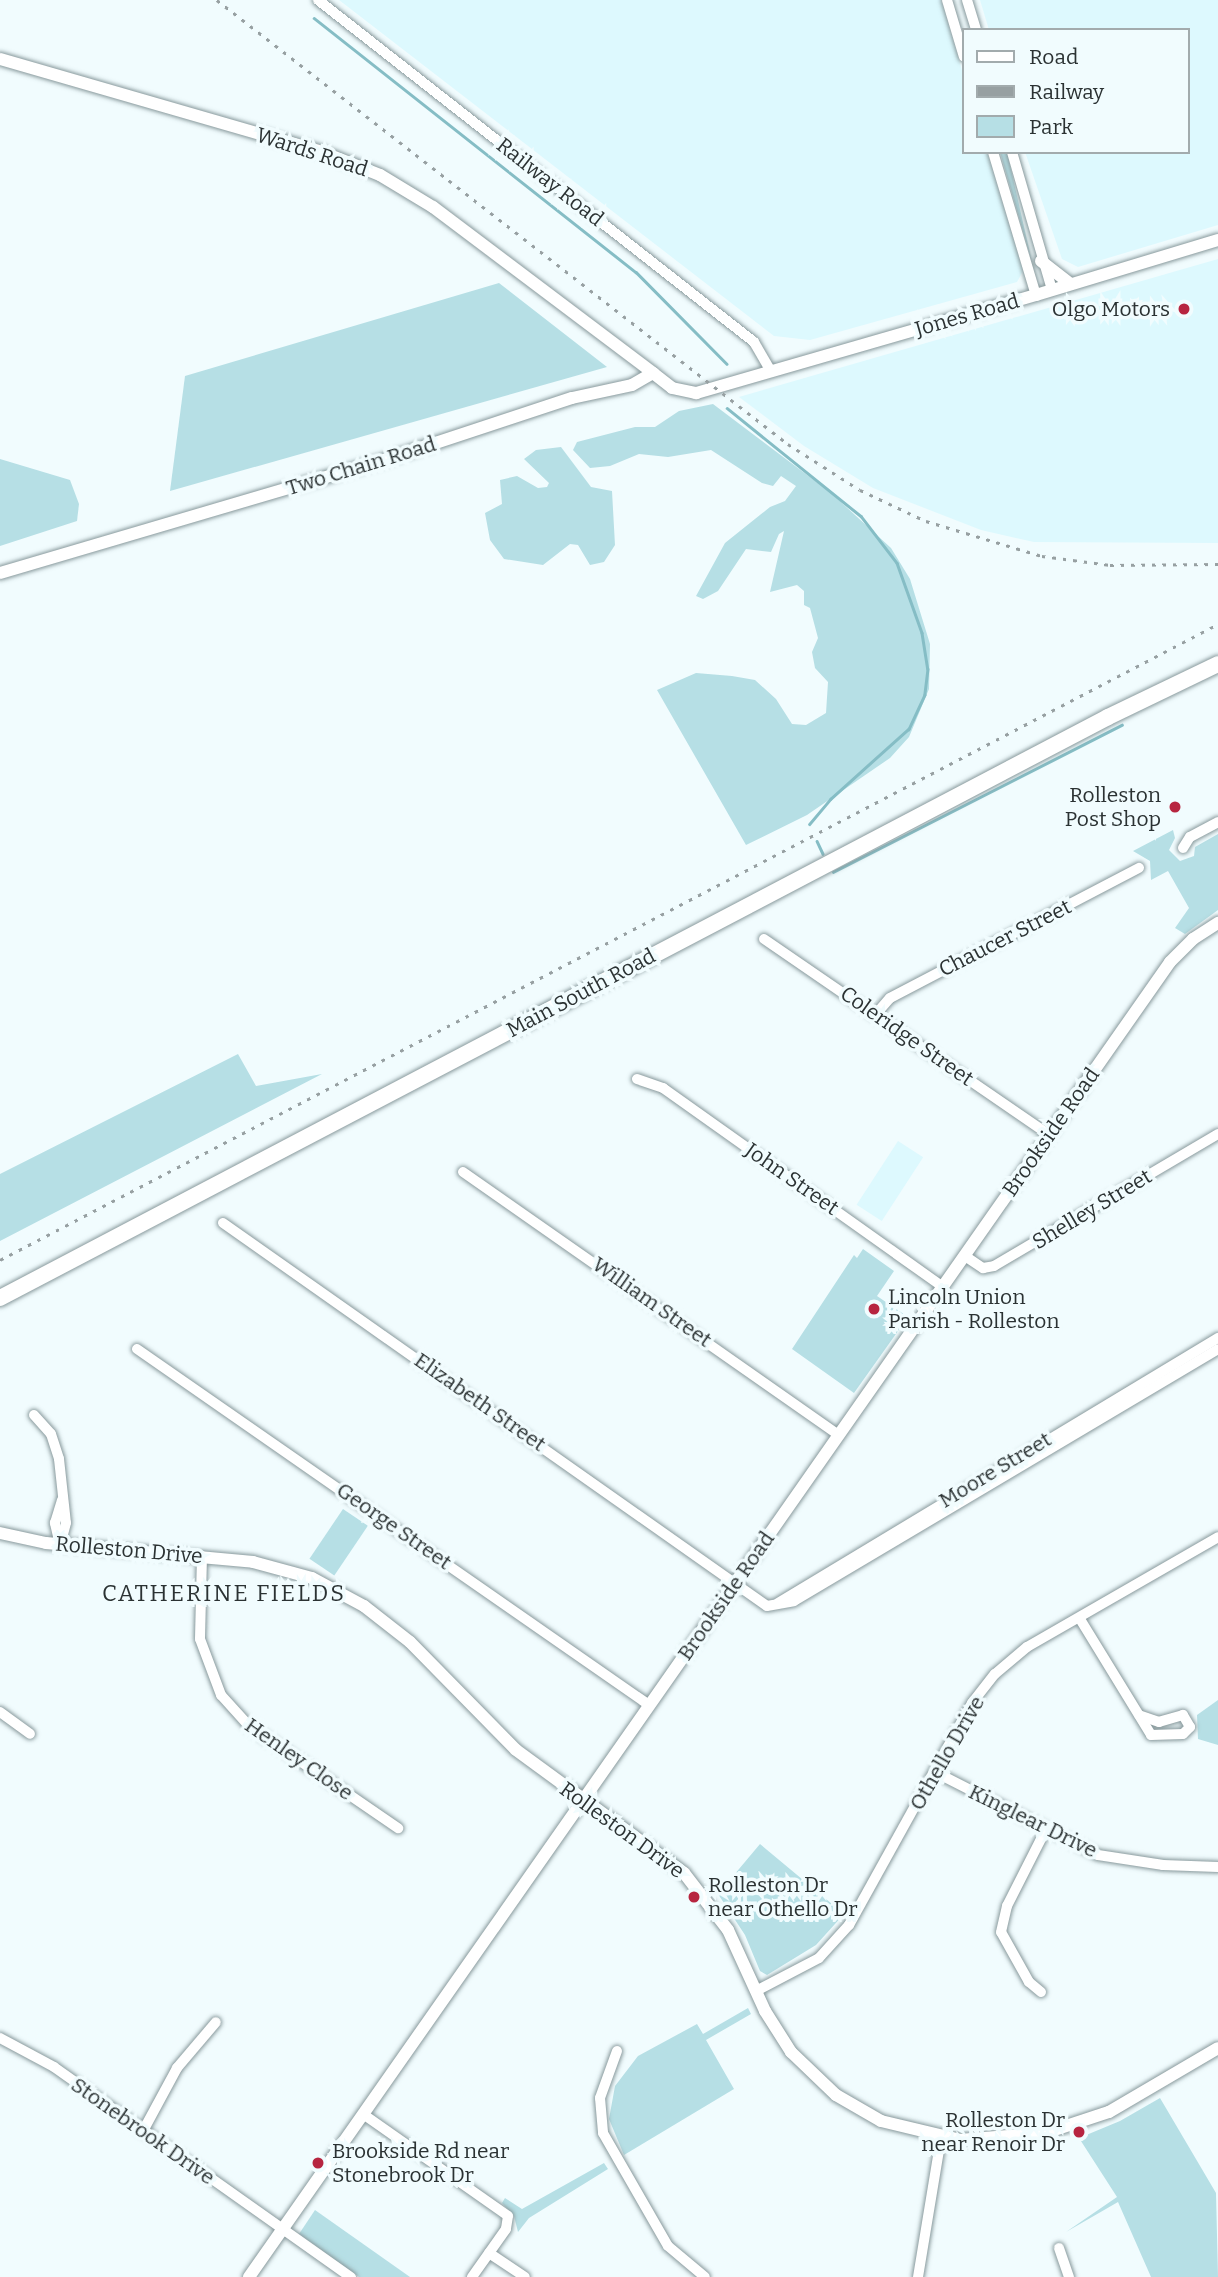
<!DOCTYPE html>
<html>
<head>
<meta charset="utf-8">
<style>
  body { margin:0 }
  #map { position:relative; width:1218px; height:2277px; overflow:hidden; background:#f1fcfe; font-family:Bitter,serif }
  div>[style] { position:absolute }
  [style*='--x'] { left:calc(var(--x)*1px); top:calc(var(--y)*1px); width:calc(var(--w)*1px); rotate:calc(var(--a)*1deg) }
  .built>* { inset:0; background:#ddf9fe; transform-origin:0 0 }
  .green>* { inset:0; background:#b6dfe5; transform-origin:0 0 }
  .stream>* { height:2.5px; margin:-1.25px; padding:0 1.25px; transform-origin:1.25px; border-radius:1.25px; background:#85bdc5 }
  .roads { filter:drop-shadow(0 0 2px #88999c) drop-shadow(0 0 2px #88999c) }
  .minor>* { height:10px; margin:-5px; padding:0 5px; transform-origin:5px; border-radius:5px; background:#fff }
  .tertiary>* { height:12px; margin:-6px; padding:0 6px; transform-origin:6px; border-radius:6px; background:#fff }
  .secondary>* { height:12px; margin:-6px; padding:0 6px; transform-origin:6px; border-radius:6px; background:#fff }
  .trunk>* { height:16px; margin:-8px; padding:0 8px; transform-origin:8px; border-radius:8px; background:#fff }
  .rail>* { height:2.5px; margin-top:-1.25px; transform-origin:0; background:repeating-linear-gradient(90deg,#97a0a2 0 3.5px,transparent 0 10.5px) }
  .dots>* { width:19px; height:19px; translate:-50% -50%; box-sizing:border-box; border:4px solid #f1fcfe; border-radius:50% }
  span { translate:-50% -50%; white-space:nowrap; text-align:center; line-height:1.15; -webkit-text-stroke:7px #f1fcfe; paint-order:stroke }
  .street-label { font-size:21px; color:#2b3233 }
  .poi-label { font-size:21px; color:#2b3233 }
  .right { translate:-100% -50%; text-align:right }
  .left { translate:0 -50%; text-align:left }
  .neighbourhood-label { font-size:23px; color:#2b3233; letter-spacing:2px }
  .legend { position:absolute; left:962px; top:28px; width:228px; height:126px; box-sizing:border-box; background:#f1fcfe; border:2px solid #a2abad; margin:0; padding:9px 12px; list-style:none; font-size:21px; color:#2b3233 }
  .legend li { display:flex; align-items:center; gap:14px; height:35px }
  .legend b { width:35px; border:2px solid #a2abad }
</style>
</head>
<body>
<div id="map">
  <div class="built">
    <div style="clip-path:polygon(339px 0,941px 0,964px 77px,964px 152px,987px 152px,1023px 271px,1017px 282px,810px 340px,774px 336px)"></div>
    <div style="clip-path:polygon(980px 0,1218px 0,1218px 225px,1078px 267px,1062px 259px,1025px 152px,1188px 152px,1188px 30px,989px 30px)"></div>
    <div style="clip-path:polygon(1218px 259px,1218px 543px,1034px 542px,981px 530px,873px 488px,804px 446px,739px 397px)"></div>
    <div style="left:898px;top:1141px;width:30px;height:76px;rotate:33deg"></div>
  </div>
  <div class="green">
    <div style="clip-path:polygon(1000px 152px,1007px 152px,1032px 262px)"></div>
    <div style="clip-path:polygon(499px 283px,607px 367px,170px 491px,185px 376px)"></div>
    <div style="clip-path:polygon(713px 404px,831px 493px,891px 548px,910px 579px,930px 644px,929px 689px,909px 737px,890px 758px,807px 815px,746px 845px,657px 690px,696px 673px,732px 676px,755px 680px,776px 699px,792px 724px,806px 725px,826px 713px,828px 682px,815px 668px,812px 652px,818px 638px,810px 608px,804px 605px,804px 591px,797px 585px,770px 592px,784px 531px,779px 534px,771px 552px,746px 549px,718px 591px,703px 599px,696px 596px,725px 543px,770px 507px,785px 501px,796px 486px,781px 476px,773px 486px,762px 483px,711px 450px,668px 457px,639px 454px,610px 466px,590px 468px,573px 450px,577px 442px,635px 427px,655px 427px,679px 411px)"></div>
    <div style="clip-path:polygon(561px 447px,591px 487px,612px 491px,615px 545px,604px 562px,590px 565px,578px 545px,570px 544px,543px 565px,504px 559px,490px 540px,485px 513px,502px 504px,500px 480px,517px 476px,538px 488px,547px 487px,549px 483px,524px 459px,536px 450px)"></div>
    <div style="clip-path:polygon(0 459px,70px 480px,79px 504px,77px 521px,0 546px)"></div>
    <div style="clip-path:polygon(1173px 830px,1175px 838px,1169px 850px,1180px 861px,1194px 856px,1195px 847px,1218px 834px,1218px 910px,1185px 934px,1175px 928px,1189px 908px,1168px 871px,1151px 880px,1150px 861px,1133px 851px)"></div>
    <div style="clip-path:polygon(238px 1054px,256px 1086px,322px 1074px,0 1241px,0 1174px)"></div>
    <div style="clip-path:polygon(863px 1249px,894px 1271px,877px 1296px,908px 1317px,854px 1393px,792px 1349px,854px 1255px,857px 1258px)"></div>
    <div style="left:343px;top:1509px;width:30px;height:60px;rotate:34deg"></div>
    <div style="clip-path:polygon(1218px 1700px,1218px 1745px,1198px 1739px,1197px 1715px)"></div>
    <div style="clip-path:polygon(760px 1844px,844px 1914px,816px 1945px,767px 1975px,760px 1971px,745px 1935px,718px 1894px)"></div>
    <div style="clip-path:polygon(748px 2008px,751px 2014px,706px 2040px,734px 2089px,624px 2155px,609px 2119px,615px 2086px,638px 2056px,697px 2024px,703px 2034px)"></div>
    <div style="clip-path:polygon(1160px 2098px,1216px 2193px,1218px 2277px,1151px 2277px,1118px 2202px,1066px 2232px,1117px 2197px,1079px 2138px,1120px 2121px)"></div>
    <div style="clip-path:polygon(604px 2163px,608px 2169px,529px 2218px,518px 2232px,514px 2216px,502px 2203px,505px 2198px,522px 2209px)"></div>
    <div style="clip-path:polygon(315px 2210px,410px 2277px,359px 2277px,299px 2234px)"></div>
  </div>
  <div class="stream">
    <div style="--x:314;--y:18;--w:410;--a:38.3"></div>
    <div style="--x:636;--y:272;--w:129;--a:45.3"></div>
    <div style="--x:727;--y:408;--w:172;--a:38.9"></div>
    <div style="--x:861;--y:516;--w:59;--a:52.5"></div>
    <div style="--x:897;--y:563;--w:74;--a:70.3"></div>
    <div style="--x:922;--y:633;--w:36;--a:81"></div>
    <div style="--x:928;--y:669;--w:26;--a:97"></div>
    <div style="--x:925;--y:695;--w:38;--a:115"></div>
    <div style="--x:909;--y:729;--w:105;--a:138.1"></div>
    <div style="--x:831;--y:799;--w:33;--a:130"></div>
    <div style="--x:817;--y:841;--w:14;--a:65"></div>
    <div style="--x:833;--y:872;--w:324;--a:-27"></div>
  </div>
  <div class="roads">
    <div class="minor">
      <div style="--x:318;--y:0;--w:554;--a:38.11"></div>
      <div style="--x:754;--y:342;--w:34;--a:60"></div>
      <div style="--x:947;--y:0;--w:59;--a:73.4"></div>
      <div style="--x:967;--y:0;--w:31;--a:73"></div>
      <div style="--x:993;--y:152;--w:149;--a:73.3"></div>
      <div style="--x:1012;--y:152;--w:144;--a:73.8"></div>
      <div style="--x:1183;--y:848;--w:13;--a:-58"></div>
      <div style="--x:1190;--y:837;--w:32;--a:-28"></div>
      <div style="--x:764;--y:939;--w:346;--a:34.5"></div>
      <div style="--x:876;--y:1014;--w:21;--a:-49"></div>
      <div style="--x:890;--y:998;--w:281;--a:-27.6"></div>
      <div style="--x:637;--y:1079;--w:28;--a:19"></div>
      <div style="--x:663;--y:1088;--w:344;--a:35.4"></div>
      <div style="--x:463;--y:1172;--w:459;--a:35"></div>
      <div style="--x:223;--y:1223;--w:665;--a:35.15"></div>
      <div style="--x:767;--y:1606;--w:27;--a:-10"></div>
      <div style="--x:794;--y:1601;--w:493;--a:-30.7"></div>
      <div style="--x:965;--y:1256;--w:22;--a:34"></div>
      <div style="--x:983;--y:1268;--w:11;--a:-10"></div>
      <div style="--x:994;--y:1266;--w:260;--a:-30.5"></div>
      <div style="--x:137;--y:1349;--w:624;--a:34.81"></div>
      <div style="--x:34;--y:1415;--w:25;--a:48"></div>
      <div style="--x:51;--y:1434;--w:26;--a:72"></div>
      <div style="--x:59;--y:1459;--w:64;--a:83.8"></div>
      <div style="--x:66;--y:1523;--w:23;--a:105"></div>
      <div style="--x:60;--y:1545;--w:23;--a:-103"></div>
      <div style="--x:55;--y:1523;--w:24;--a:-73"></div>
      <div style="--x:202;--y:1556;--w:83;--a:91.4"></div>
      <div style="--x:200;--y:1639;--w:60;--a:69.4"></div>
      <div style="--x:221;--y:1695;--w:42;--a:47.9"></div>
      <div style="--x:249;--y:1726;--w:181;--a:34.4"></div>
      <div style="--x:778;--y:1603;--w:514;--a:-31.06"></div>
      <div style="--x:1080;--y:1619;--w:136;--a:58.5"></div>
      <div style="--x:1151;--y:1735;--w:32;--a:-2"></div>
      <div style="--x:1183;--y:1734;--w:10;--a:-45"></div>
      <div style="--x:1190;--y:1727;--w:14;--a:-120"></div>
      <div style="--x:1183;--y:1715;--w:25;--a:164"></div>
      <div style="--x:1159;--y:1722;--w:21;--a:-161"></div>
      <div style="--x:0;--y:1712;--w:37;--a:36"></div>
      <div style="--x:935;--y:1772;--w:183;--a:27"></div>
      <div style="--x:1098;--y:1855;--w:66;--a:8.7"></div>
      <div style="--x:1163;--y:1865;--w:55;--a:2.1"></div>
      <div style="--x:756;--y:1991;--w:71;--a:-27.6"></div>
      <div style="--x:819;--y:1958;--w:45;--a:-47.7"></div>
      <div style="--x:849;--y:1925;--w:254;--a:-61"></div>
      <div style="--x:972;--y:1703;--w:37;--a:-52"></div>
      <div style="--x:995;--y:1674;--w:42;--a:-40.2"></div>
      <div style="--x:1027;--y:1647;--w:220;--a:-29.9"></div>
      <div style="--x:1041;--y:1992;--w:16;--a:-140"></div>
      <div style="--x:1029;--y:1982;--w:57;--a:-119.2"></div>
      <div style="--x:1001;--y:1932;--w:27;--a:-77"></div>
      <div style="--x:1007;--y:1906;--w:84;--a:-63.1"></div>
      <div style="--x:0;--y:2038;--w:61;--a:28.2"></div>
      <div style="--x:54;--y:2067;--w:364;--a:35.3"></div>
      <div style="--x:617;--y:2051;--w:50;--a:109.9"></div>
      <div style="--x:600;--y:2098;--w:35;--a:85"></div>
      <div style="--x:603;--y:2133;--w:130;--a:60.1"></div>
      <div style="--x:668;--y:2246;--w:48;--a:40"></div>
      <div style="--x:363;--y:2114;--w:177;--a:35.1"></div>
      <div style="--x:508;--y:2216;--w:13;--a:99"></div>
      <div style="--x:506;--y:2229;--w:59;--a:125.3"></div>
      <div style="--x:143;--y:2131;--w:72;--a:-61.6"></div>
      <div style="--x:177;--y:2068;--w:60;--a:-49.7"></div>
      <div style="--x:1059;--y:2248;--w:31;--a:71"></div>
      <div style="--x:489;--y:2253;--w:43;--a:33.7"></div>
      <div style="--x:918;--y:2277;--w:141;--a:-80.6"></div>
    </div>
    <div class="tertiary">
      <div style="--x:0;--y:59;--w:335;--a:16.1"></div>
      <div style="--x:322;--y:152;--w:62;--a:21.6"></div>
      <div style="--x:380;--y:175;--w:62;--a:31.1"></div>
      <div style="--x:433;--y:207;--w:276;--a:37"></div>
      <div style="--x:0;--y:573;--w:394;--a:-16.4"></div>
      <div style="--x:378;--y:462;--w:204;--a:-18.3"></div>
      <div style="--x:572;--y:398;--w:61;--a:-12.2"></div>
      <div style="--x:632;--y:385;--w:24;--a:-30"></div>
      <div style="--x:653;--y:373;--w:24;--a:38"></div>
      <div style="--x:672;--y:388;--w:25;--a:12"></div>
      <div style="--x:696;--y:393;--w:354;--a:-16.1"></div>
      <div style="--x:249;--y:2277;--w:1605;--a:-54.99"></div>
      <div style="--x:1170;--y:962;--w:33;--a:-45"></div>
      <div style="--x:1193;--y:939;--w:30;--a:-33"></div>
    </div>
    <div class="secondary">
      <div style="--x:1041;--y:261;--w:37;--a:38"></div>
      <div style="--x:1036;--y:295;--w:190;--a:-16.8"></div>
      <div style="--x:0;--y:1533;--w:47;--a:12.3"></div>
      <div style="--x:46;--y:1543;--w:208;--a:5.2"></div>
      <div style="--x:253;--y:1562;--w:61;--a:15.2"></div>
      <div style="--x:312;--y:1578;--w:59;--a:28.3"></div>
      <div style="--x:364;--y:1606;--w:58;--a:38"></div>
      <div style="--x:410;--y:1642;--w:151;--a:45.5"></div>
      <div style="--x:516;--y:1750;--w:208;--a:36.2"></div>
      <div style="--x:684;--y:1873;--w:72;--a:52.3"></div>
      <div style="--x:728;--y:1930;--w:89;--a:65.4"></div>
      <div style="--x:765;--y:2011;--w:49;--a:57.6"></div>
      <div style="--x:791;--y:2052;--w:62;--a:43.7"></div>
      <div style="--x:836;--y:2095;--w:52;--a:30"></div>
      <div style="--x:881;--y:2121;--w:81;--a:13.5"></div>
      <div style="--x:960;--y:2140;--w:85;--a:-4.7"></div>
      <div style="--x:1045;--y:2133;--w:67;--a:-18.2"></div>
      <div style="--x:1109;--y:2112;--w:126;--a:-30.4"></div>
    </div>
    <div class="trunk">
      <div style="--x:0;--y:1298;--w:1251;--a:-27.67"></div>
      <div style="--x:1108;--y:717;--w:122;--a:-25.7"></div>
    </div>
  </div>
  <div class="rail">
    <div style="--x:217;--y:0;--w:723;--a:37.87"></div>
    <div style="--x:788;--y:444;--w:85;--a:32.6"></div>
    <div style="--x:860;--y:490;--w:73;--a:25.2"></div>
    <div style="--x:926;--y:521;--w:121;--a:16.8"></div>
    <div style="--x:1042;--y:556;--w:69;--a:7.5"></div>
    <div style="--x:1110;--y:565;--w:108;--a:-0.5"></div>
    <div style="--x:0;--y:1260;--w:1374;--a:-27.57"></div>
  </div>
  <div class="dots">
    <div style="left:1184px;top:309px;background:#b72540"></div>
    <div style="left:1175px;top:807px;background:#b72540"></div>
    <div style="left:874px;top:1309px;background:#b72540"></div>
    <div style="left:694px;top:1897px;background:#b72540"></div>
    <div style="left:1079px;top:2132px;background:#b72540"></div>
    <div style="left:318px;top:2163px;background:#b72540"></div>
  </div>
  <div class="street-label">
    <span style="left:312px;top:152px;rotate:18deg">Wards Road</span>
    <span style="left:550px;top:182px;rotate:38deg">Railway Road</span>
    <span style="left:967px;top:315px;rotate:-16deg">Jones Road</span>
    <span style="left:361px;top:466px;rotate:-17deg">Two Chain Road</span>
    <span style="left:1005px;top:938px;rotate:-27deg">Chaucer Street</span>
    <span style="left:581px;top:993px;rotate:-28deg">Main South Road</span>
    <span style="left:907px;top:1036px;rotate:35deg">Coleridge Street</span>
    <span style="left:1051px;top:1132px;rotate:-55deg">Brookside Road</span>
    <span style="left:792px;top:1179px;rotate:35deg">John Street</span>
    <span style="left:1092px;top:1209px;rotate:-31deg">Shelley Street</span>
    <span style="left:652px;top:1302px;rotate:35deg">William Street</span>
    <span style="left:480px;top:1402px;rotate:35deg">Elizabeth Street</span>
    <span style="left:995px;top:1470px;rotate:-31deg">Moore Street</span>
    <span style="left:394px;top:1526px;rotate:35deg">George Street</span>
    <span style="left:129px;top:1550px;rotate:5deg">Rolleston Drive</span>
    <span style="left:726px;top:1596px;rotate:-55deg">Brookside Road</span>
    <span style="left:947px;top:1753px;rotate:-60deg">Othello Drive</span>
    <span style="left:299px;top:1759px;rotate:35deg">Henley Close</span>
    <span style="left:1033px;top:1821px;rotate:26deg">Kinglear Drive</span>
    <span style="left:622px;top:1830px;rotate:36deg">Rolleston Drive</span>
    <span style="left:143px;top:2131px;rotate:35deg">Stonebrook Drive</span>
  </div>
  <div class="poi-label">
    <span class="right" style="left:1170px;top:309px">Olgo Motors</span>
    <span class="right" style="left:1161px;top:807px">Rolleston<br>Post Shop</span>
    <span class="left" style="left:888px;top:1309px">Lincoln Union<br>Parish - Rolleston</span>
    <span class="left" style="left:708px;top:1897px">Rolleston Dr<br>near Othello Dr</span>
    <span class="right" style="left:1065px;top:2132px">Rolleston Dr<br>near Renoir Dr</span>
    <span class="left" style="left:332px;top:2163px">Brookside Rd near<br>Stonebrook Dr</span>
  </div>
  <div class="neighbourhood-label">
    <span style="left:224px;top:1593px">CATHERINE FIELDS</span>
  </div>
  <ul class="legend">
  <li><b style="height:9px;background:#fff"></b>Road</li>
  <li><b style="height:9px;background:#97a0a2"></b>Railway</li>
  <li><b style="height:19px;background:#b6dfe5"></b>Park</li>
  </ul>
</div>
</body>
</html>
